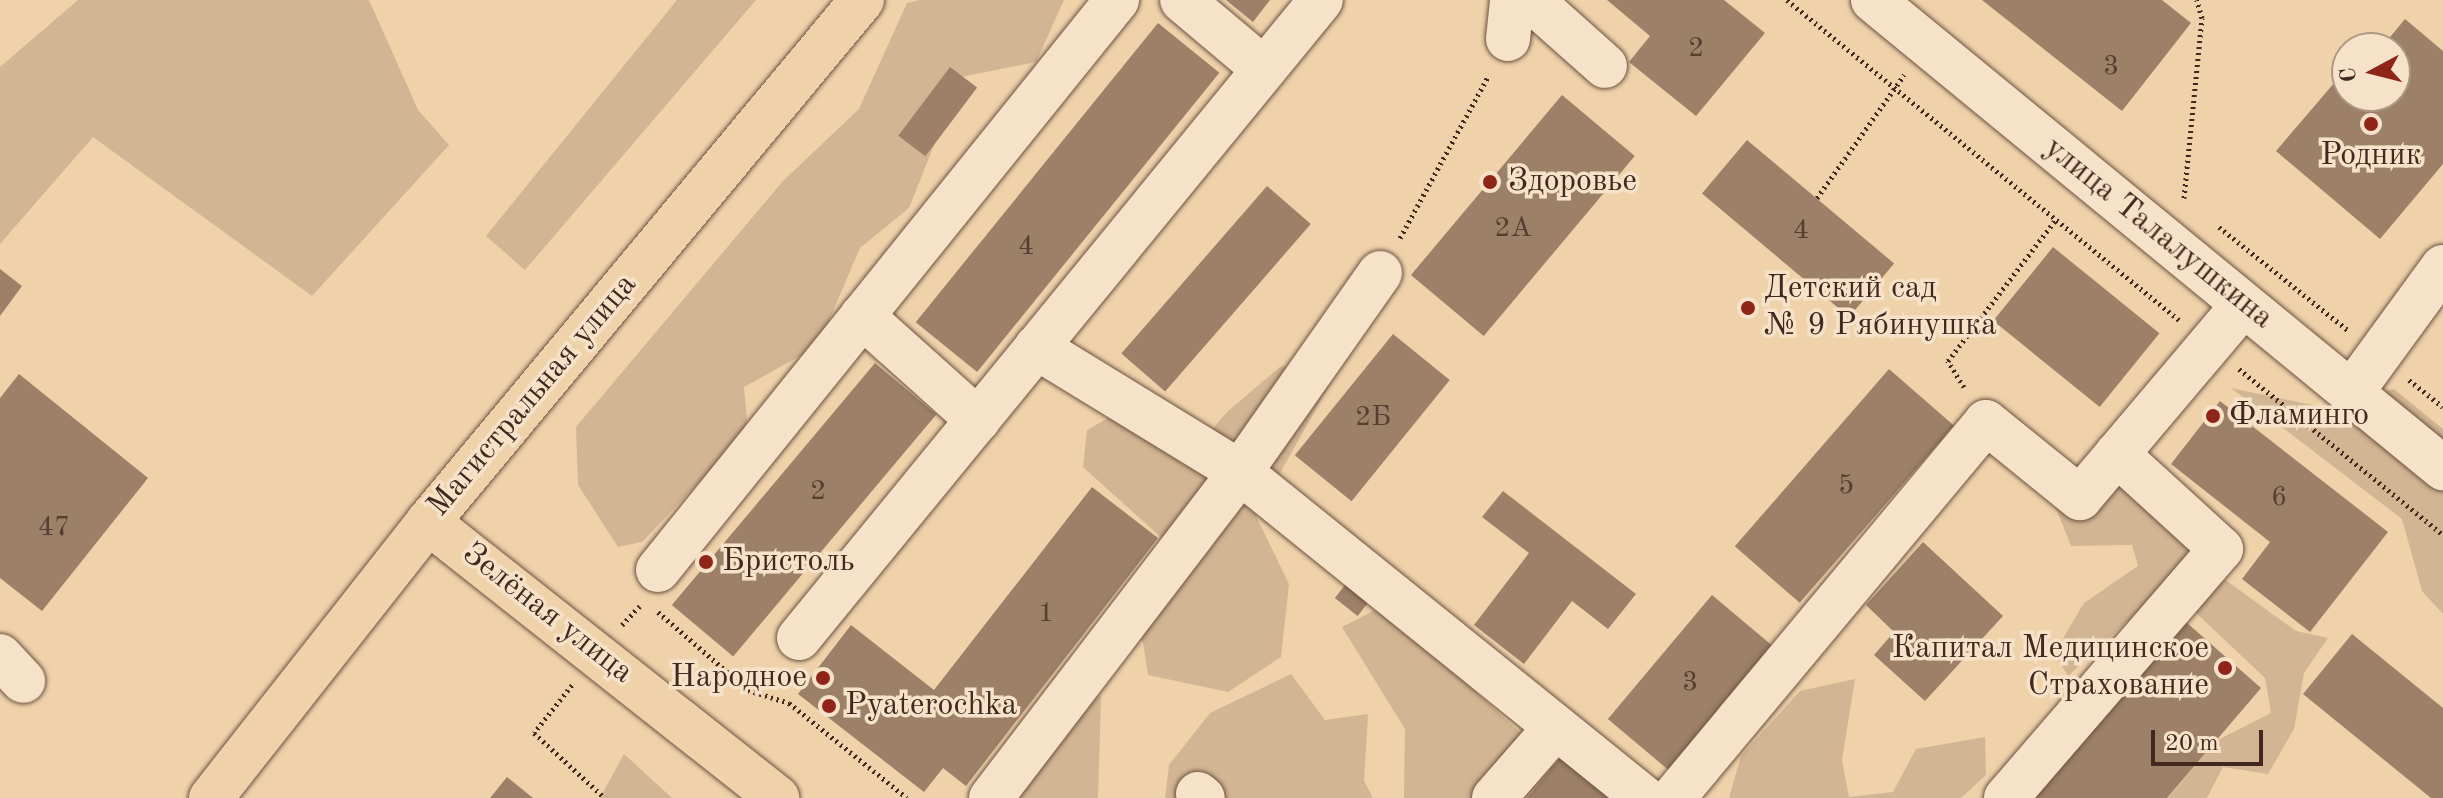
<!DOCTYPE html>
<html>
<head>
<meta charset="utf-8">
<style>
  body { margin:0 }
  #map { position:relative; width:2443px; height:798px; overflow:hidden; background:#efd2aa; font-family:"Old Standard TT",serif }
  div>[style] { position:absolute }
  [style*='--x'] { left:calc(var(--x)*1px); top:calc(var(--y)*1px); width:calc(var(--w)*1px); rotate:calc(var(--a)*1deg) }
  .green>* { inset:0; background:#d2b592 }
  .building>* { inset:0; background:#9c8067; transform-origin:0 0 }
  .path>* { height:5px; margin-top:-2.5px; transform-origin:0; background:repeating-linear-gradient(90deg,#42281f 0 2px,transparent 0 6px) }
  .roads { filter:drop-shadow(0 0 2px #6d5242) drop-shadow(0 0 2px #6d5242) }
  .minor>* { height:44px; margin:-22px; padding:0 22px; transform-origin:22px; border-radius:22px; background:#f5e2c8 }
  .major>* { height:44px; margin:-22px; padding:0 22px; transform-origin:22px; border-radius:22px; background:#efd2aa }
  .dots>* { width:22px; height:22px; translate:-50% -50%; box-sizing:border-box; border:4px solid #f5e2c8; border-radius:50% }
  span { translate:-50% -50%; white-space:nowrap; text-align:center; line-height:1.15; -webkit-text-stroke:7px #f5e2c8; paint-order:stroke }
  .number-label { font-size:28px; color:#583e31 }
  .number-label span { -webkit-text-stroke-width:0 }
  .poi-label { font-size:32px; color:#42281f }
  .left { translate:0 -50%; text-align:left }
  .right { translate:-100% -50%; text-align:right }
  .street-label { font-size:32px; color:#42281f }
  .north { position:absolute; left:2331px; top:32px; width:80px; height:80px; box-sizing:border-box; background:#f5e2c8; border:2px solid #ad9884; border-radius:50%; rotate:263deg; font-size:22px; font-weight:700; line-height:32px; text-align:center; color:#42281f }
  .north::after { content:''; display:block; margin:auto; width:28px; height:36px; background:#8f2418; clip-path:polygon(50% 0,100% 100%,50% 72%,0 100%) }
  .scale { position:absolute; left:2151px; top:730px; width:112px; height:36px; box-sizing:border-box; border:4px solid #42281f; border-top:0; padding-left:10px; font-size:24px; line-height:28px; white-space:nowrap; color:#42281f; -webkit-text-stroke:6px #f5e2c8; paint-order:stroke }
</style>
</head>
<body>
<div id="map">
  <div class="green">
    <div style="clip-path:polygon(78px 0,369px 0,418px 110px,449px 145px,312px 296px,93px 137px,0 244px,0 67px)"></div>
    <div style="clip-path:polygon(677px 0,756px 0,525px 270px,486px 236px)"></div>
    <div style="clip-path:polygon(920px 0,1064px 0,1036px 62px,961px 77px,909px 208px,860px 248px,818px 346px,744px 387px,748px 431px,642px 542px,618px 547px,578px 485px,576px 427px,783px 181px,859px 109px,907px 3px)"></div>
    <div style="clip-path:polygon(1345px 357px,1256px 516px,1289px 584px,1281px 657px,1228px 692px,1148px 675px,1143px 642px,1118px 610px,1166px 542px,1083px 467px,1087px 430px,1142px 399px,1195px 449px,1228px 411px,1280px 367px)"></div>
    <div style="clip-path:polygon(2231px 388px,2322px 407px,2394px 389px,2443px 429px,2443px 614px,2422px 591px,2402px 519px)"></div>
    <div style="clip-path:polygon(2120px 487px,2201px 553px,2068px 676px,2054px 653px,2084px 603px,2138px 566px,2132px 545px,2071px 546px,2052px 498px)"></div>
    <div style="clip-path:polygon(2213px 571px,2296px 631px,2328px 638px,2304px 673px,2294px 729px,2268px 774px,2223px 767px,2207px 798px,2168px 798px,2216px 741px,2271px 713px,2265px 678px,2192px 609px)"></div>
    <div style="clip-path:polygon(1383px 606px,1555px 765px,1527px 798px,1404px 798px,1405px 729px,1342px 627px)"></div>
    <div style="clip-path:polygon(1291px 674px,1325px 720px,1368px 714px,1364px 781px,1373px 798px,1165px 798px,1169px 765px,1210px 713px)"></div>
    <div style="clip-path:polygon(1855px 679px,1842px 760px,1849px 797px,1893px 792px,1916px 749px,1985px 737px,1986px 775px,1961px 798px,1729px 798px,1741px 756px,1800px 691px)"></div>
    <div style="clip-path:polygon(1101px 696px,1098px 798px,984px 798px,1032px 710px)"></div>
    <div style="clip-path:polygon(624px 754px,672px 798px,600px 798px)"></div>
  </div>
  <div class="building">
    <div style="clip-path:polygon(1226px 0,1270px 0,1253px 22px)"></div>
    <div style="clip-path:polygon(1607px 0,1724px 0,1765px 33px,1696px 116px,1629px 62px,1650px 36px)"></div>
    <div style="clip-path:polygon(1982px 0,2162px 0,2191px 23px,2122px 111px)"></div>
    <div style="clip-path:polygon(2405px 19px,2443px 51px,2443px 164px,2380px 239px,2276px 151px,2347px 68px,2347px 96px,2395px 96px,2395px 48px,2381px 48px)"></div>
    <div style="left:1158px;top:23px;width:79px;height:385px;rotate:39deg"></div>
    <div style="left:950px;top:67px;width:34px;height:86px;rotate:37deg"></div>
    <div style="left:1562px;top:95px;width:95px;height:235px;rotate:40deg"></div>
    <div style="left:1747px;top:140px;width:192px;height:70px;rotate:40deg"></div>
    <div style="left:1267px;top:186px;width:58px;height:222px;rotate:41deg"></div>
    <div style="left:2053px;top:247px;width:137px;height:95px;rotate:39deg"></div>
    <div style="clip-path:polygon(0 269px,22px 286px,0 316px)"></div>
    <div style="left:1393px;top:334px;width:73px;height:156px;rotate:39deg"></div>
    <div style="left:875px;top:363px;width:80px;height:316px;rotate:40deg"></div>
    <div style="left:1889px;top:369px;width:86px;height:235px;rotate:41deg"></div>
    <div style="clip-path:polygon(19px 374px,148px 478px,42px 611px,0 578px,0 398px)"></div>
    <div style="clip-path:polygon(2220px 401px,2388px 532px,2310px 632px,2242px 579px,2270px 542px,2171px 464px)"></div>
    <div style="clip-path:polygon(1092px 487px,1158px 538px,966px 786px,943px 768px,924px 792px,798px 694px,851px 625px,934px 690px)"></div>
    <div style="clip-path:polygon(1503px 491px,1636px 594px,1608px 629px,1572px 601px,1524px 664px,1474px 625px,1529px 553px,1482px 517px)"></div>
    <div style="clip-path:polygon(1923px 542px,2003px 616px,1925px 701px,1874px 655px,1894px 632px,1866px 605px)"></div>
    <div style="left:1349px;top:580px;width:29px;height:23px;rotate:38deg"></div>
    <div style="left:1712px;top:595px;width:80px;height:162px;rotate:40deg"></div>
    <div style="clip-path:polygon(2186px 622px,2261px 688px,2167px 798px,2033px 798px)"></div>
    <div style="clip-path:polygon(2352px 634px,2443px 708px,2443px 798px,2431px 798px,2303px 694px)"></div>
    <div style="clip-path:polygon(1564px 753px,1618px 798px,1527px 798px)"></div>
    <div style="clip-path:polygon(507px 777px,533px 798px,490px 798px)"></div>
  </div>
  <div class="path">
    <div style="--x:1787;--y:0;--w:506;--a:39.23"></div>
    <div style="--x:1817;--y:198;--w:151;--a:-54.7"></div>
    <div style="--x:2184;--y:198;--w:181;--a:-84.3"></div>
    <div style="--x:2202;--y:18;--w:19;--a:-106"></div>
    <div style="--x:2219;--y:227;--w:166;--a:38.7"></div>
    <div style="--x:1400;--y:238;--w:186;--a:-61.4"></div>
    <div style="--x:2239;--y:369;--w:263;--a:39.1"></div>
    <div style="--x:2409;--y:380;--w:43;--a:38.5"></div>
    <div style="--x:1964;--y:387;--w:31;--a:-122"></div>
    <div style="--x:1948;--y:361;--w:178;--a:-52.7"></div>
    <div style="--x:658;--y:612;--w:119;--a:40.9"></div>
    <div style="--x:748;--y:690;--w:43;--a:17.6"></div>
    <div style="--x:789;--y:703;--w:151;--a:38.8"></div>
    <div style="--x:622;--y:625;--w:26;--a:-47"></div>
    <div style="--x:572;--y:685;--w:61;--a:128.4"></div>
    <div style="--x:534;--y:733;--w:96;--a:42.5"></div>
  </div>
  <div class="roads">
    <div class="minor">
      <div style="--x:1182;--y:0;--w:107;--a:40.1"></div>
      <div style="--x:1531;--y:0;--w:99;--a:41.7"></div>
      <div style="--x:1873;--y:0;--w:738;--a:39.39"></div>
      <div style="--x:1508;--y:39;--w:39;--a:-84"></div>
      <div style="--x:1380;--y:273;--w:243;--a:125.1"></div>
      <div style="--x:1240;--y:472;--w:519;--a:38.9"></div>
      <div style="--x:862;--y:316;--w:156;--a:41.9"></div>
      <div style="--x:2351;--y:393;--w:156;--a:-53.9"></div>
      <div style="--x:658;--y:570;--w:732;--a:-51.16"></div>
      <div style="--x:799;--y:638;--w:824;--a:-50.71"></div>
      <div style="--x:0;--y:656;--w:34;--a:47"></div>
      <div style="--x:1198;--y:794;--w:6;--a:39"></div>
      <div style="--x:991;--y:798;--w:410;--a:-52.6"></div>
      <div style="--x:1240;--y:472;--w:239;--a:-148.5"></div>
      <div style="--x:1494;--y:798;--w:94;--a:-48.9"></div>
      <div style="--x:1673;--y:798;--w:489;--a:-50.2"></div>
      <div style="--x:1986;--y:422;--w:121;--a:39"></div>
      <div style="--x:2080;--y:498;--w:253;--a:-49.8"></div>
      <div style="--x:2006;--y:798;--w:329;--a:-49.2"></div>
      <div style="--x:2221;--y:549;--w:141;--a:-137.6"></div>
    </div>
    <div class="major">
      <div style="--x:428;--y:522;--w:445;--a:38.3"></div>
      <div style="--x:211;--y:798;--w:351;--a:-51.8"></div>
      <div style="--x:428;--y:522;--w:679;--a:-50.26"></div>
    </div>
  </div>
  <div class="dots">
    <div style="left:2371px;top:124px;background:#8f2418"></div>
    <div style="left:1490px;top:182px;background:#8f2418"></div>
    <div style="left:1748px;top:308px;background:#8f2418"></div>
    <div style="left:2213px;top:416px;background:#8f2418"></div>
    <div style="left:706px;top:562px;background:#8f2418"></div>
    <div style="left:2225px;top:668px;background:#8f2418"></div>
    <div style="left:823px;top:678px;background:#8f2418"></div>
    <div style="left:829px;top:706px;background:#8f2418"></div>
  </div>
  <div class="number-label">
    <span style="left:1696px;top:49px">2</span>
    <span style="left:2111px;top:67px">3</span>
    <span style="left:1513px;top:229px">2А</span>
    <span style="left:1801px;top:231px">4</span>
    <span style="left:1026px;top:247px">4</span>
    <span style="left:1373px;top:418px">2Б</span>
    <span style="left:1846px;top:486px">5</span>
    <span style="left:818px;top:492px">2</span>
    <span style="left:2279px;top:498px">6</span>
    <span style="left:54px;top:528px">47</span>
    <span style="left:1046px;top:614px">1</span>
    <span style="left:1690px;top:683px">3</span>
  </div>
  <div class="poi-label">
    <span style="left:2371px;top:156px">Родник</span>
    <span class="left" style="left:1508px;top:182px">Здоровье</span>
    <span class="left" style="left:1764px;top:308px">Детский сад<br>№ 9 Рябинушка</span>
    <span class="left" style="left:2229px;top:416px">Фламинго</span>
    <span class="left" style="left:722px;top:562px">Бристоль</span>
    <span class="right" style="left:2209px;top:668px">Капитал Медицинское<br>Страхование</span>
    <span class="right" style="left:807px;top:678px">Народное</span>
    <span class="left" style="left:845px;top:706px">Pyaterochka</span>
  </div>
  <div class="street-label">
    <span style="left:2158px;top:234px;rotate:39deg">улица Талалушкина</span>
    <span style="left:533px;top:396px;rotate:-50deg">Магистральная улица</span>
    <span style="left:547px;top:614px;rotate:38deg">Зелёная улица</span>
  </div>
  <div class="north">С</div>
  <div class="scale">20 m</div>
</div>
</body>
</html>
